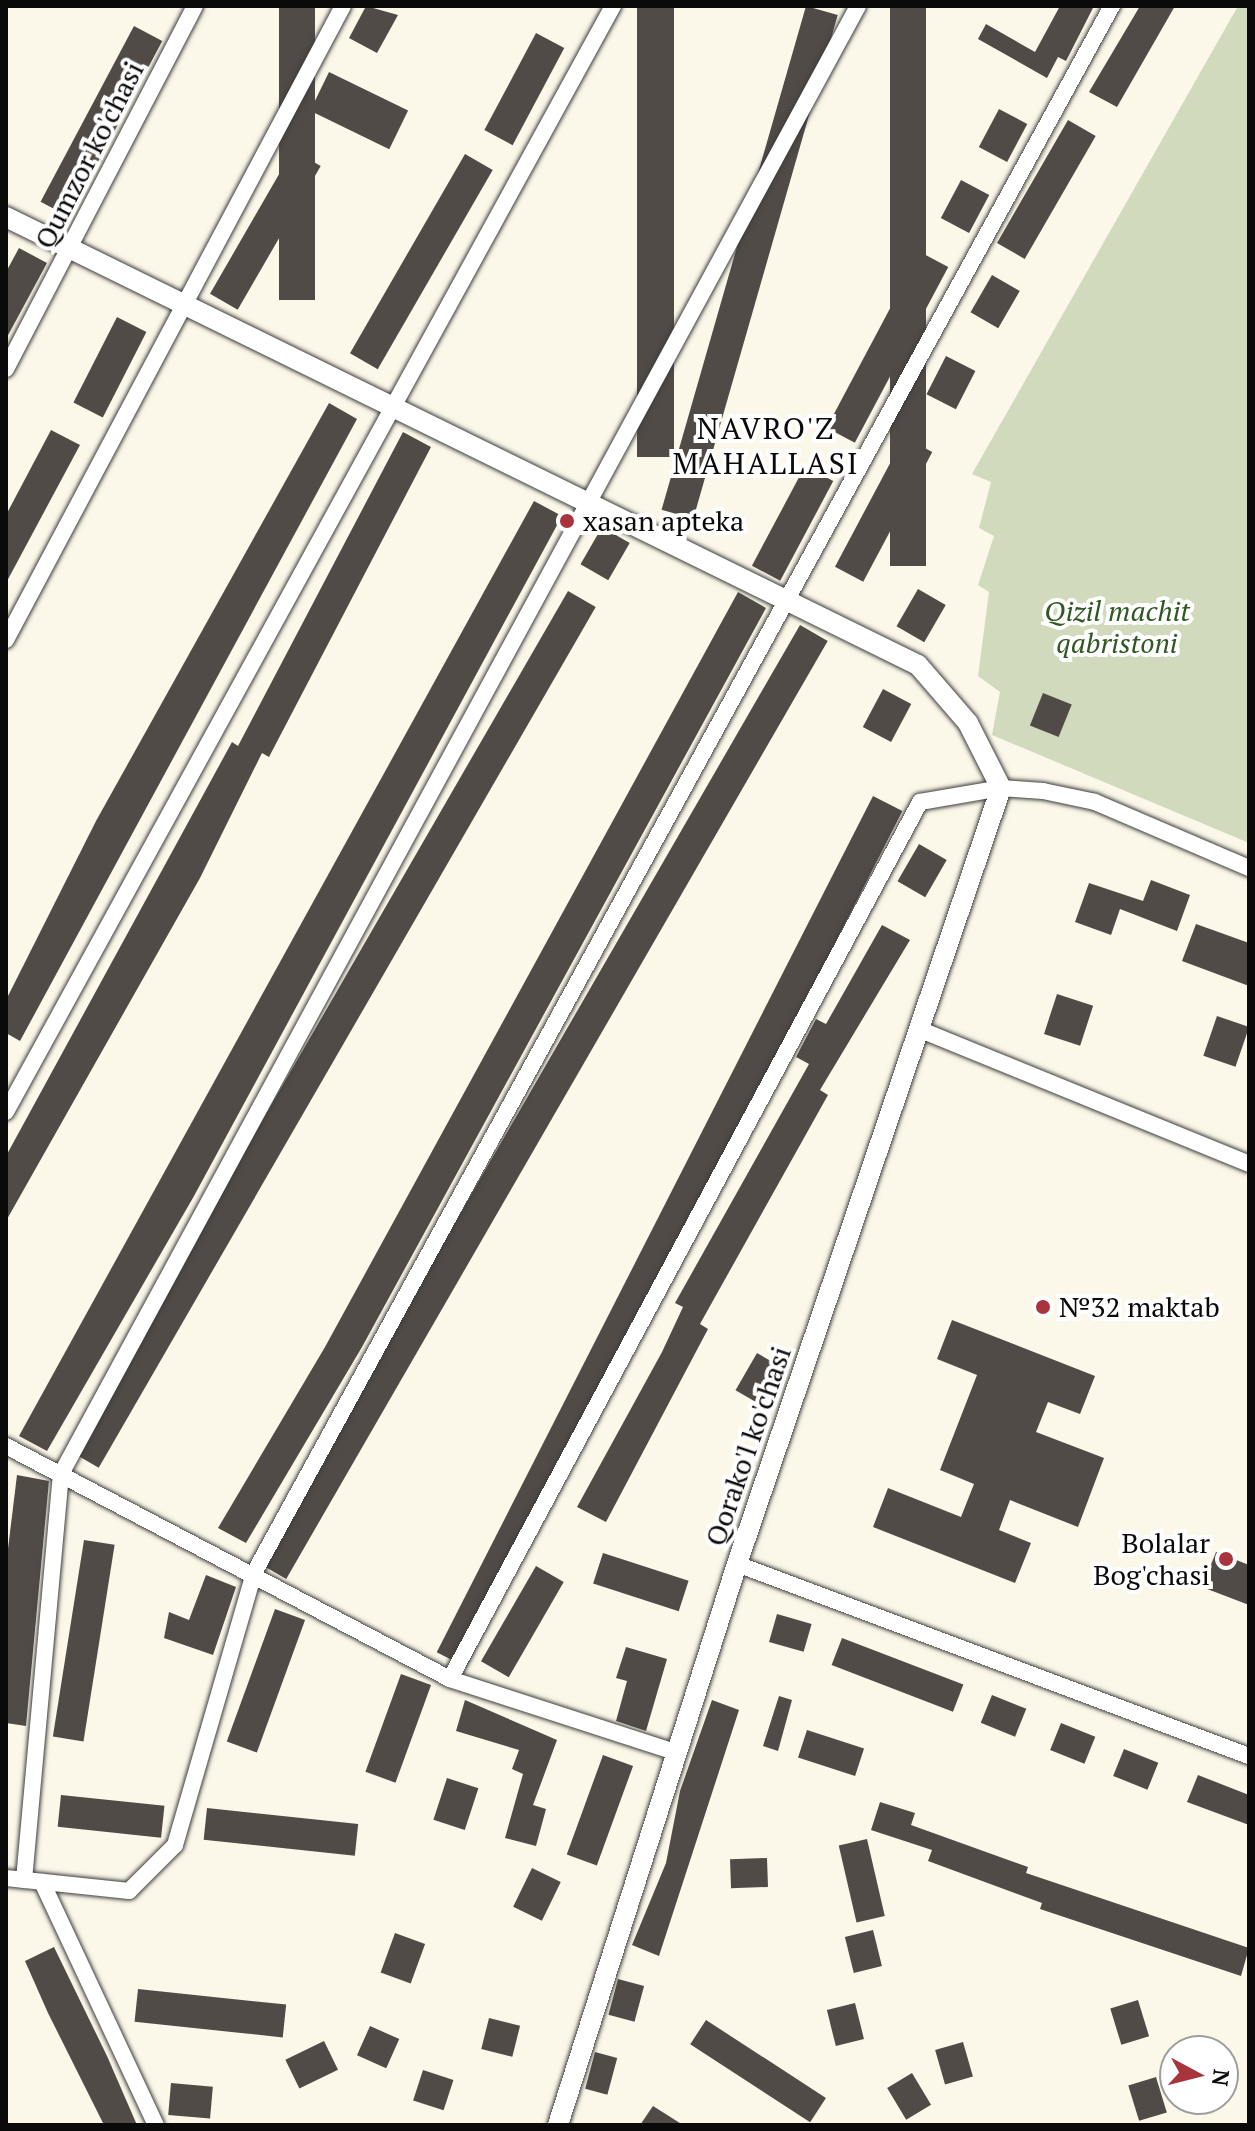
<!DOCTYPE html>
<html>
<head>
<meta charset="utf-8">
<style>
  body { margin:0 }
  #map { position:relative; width:1255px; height:2131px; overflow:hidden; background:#fcf8e9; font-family:"PT Serif",serif }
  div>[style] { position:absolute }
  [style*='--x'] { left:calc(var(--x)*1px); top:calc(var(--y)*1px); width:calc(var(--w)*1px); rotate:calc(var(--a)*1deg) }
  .cemetery>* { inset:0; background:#d2dabe }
  .building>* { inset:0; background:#514b47; transform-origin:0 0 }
  .roads { filter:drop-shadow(0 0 2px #3d3d3d) drop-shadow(0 0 2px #3d3d3d) }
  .minor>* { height:16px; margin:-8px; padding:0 8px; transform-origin:8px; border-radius:8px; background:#fff }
  .tertiary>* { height:20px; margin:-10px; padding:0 10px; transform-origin:10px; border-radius:10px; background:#fff }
  .dots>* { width:22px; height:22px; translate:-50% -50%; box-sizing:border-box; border:4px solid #fff; border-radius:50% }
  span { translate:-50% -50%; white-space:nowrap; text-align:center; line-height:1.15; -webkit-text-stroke:8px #fff; paint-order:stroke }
  .street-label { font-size:28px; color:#0a0a0a }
  .poi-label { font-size:28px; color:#0a0a0a }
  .left { translate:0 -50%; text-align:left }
  .right { translate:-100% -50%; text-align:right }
  .park-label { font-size:28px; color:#305823; font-style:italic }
  .neighbourhood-label { font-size:30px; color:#0a0a0a; letter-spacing:2px }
  .frame { position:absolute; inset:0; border:8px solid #0a0a0a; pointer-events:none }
  .north { position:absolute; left:1159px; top:2035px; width:80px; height:80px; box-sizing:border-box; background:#fff; border:2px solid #9d9d9d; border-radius:50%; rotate:97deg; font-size:22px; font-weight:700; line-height:32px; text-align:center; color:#0a0a0a }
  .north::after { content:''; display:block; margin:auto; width:28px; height:36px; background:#a8343e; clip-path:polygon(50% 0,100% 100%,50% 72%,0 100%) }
</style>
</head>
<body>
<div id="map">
  <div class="cemetery">
    <div style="clip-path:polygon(1238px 6px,1249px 6px,1249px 843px,992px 735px,1000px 692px,978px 676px,989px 592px,978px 585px,994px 536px,979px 528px,991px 482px,972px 474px)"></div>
  </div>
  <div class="building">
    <div style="left:279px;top:6px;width:36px;height:294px"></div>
    <div style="clip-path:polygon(366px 6px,398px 15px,377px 53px,349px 38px)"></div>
    <div style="left:637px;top:6px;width:37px;height:451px"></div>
    <div style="left:806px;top:6px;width:33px;height:524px;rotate:16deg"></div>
    <div style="left:890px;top:6px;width:36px;height:560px"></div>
    <div style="clip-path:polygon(1060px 6px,1094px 6px,1066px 61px,1058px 57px,1047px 78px,978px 39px,986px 24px,1035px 52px)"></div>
    <div style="clip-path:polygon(1140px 6px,1175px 6px,1117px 107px,1089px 92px)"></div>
    <div style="left:134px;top:26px;width:32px;height:199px;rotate:28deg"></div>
    <div style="left:536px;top:33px;width:32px;height:110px;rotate:28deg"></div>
    <div style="left:329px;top:72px;width:88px;height:43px;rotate:26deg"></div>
    <div style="left:999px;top:109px;width:32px;height:43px;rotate:28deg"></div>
    <div style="left:1068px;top:120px;width:32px;height:142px;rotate:30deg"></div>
    <div style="left:293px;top:150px;width:32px;height:166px;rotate:30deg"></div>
    <div style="left:465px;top:154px;width:32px;height:230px;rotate:30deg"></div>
    <div style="left:961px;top:180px;width:32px;height:43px;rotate:28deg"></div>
    <div style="clip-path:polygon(19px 248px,47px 263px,6px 339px,6px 272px)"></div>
    <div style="left:920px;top:252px;width:32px;height:199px;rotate:28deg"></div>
    <div style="left:992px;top:275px;width:32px;height:43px;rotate:30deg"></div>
    <div style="left:117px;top:317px;width:33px;height:96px;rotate:27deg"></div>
    <div style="left:946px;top:356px;width:33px;height:43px;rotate:27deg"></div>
    <div style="clip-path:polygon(329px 403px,357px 419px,20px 1041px,6px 1033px,6px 1000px,96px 821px)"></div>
    <div style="clip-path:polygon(51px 430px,80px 445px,6px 583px,6px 515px)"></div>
    <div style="clip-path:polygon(403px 432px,431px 447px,269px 757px,262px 753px,200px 878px,6px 1221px,6px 1156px,232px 742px,238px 746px)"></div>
    <div style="left:904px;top:437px;width:32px;height:147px;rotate:28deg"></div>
    <div style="left:805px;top:466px;width:32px;height:113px;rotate:28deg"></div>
    <div style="clip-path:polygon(534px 501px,562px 516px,194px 1196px,47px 1451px,19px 1436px)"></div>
    <div style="left:602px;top:527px;width:32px;height:43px;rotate:30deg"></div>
    <div style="left:918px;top:589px;width:32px;height:43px;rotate:30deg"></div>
    <div style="left:568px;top:591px;width:32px;height:994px;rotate:30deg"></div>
    <div style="clip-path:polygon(738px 592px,766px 608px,362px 1347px,246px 1543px,218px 1528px,325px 1347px)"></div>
    <div style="left:800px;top:625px;width:32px;height:1083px;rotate:30deg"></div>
    <div style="left:883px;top:689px;width:32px;height:43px;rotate:28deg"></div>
    <div style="left:1043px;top:693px;width:31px;height:35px;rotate:22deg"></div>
    <div style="left:873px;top:796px;width:33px;height:961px;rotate:27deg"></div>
    <div style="left:919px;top:844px;width:32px;height:43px;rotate:30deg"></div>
    <div style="clip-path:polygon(1151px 880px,1190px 895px,1177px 931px,1120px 909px,1111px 935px,1075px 922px,1089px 883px,1143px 901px)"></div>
    <div style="clip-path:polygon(1196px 924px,1249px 943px,1249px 986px,1182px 961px)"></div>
    <div style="clip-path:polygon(882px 925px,910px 940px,820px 1090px,828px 1095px,700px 1324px,708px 1329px,606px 1522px,577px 1507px,662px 1352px,683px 1307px,675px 1303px,809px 1064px,796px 1057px,816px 1019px,826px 1024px)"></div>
    <div style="left:1057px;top:994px;width:38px;height:42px;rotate:18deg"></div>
    <div style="left:1217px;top:1016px;width:34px;height:42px;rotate:19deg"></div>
    <div style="clip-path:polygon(952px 1320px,1095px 1376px,1080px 1414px,1048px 1402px,1036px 1432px,1104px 1458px,1078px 1527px,1010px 1500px,999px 1530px,1031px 1543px,1015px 1583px,873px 1527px,888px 1488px,961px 1517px,974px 1484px,940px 1470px,977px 1375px,937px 1359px)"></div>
    <div style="left:757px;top:1353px;width:32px;height:43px;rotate:30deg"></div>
    <div style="clip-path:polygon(17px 1475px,49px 1481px,26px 1726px,6px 1723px,6px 1565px)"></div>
    <div style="left:84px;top:1540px;width:31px;height:199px;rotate:9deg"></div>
    <div style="clip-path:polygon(1216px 1552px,1249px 1565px,1249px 1605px,1202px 1587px)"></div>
    <div style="left:603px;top:1553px;width:90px;height:32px;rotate:18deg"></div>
    <div style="left:536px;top:1566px;width:32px;height:110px;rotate:30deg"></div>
    <div style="clip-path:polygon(206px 1575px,236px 1587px,213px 1655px,164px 1638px,169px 1612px,189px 1620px)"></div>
    <div style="left:275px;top:1609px;width:32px;height:141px;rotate:20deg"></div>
    <div style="left:777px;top:1614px;width:36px;height:29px;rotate:16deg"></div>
    <div style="left:842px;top:1638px;width:130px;height:29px;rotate:21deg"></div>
    <div style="clip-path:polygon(626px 1647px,667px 1659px,646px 1731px,616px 1721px,627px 1681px,616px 1678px)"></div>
    <div style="left:401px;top:1674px;width:32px;height:104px;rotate:20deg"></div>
    <div style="left:992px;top:1695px;width:37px;height:30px;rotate:22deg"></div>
    <div style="clip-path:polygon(779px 1696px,792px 1700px,778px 1751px,763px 1746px)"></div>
    <div style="clip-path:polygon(465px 1700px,557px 1740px,533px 1805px,546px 1809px,536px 1846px,505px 1838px,523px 1774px,512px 1769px,519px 1750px,456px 1731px)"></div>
    <div style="clip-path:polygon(712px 1700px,739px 1710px,659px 1956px,632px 1945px,666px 1863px,680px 1791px)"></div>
    <div style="left:1061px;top:1723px;width:37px;height:29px;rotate:22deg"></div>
    <div style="left:807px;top:1730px;width:60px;height:29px;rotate:18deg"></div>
    <div style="left:1124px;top:1749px;width:37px;height:29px;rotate:22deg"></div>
    <div style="left:603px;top:1755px;width:32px;height:106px;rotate:20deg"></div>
    <div style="clip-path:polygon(1198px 1775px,1249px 1795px,1249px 1825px,1187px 1802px)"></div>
    <div style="left:447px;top:1778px;width:33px;height:44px;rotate:18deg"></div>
    <div style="left:61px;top:1795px;width:104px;height:32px;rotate:6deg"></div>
    <div style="clip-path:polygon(880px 1802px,915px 1813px,911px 1825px,1028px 1867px,1026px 1873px,1249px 1948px,1241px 1976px,1040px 1909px,1042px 1903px,928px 1861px,932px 1850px,871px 1830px)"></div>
    <div style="left:207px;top:1808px;width:152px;height:32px;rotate:6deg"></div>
    <div style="left:867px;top:1839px;width:79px;height:29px;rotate:77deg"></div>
    <div style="left:767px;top:1858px;width:29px;height:37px;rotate:88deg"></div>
    <div style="left:532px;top:1868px;width:32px;height:43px;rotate:26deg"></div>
    <div style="left:873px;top:1930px;width:37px;height:29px;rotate:76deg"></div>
    <div style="left:395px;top:1933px;width:32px;height:42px;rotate:20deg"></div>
    <div style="clip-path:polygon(54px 1947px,107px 2056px,137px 2125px,104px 2125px,48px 2013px,25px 1961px)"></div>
    <div style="left:618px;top:1979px;width:27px;height:37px;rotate:15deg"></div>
    <div style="left:138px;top:1989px;width:149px;height:33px;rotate:6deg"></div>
    <div style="left:1138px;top:2000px;width:38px;height:29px;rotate:73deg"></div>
    <div style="left:855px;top:2003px;width:37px;height:29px;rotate:76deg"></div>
    <div style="left:489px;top:2018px;width:32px;height:32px;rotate:14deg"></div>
    <div style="left:706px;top:2020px;width:143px;height:29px;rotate:33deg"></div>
    <div style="left:370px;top:2026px;width:32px;height:32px;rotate:24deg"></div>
    <div style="left:324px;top:2041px;width:32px;height:43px;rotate:64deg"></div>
    <div style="left:963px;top:2042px;width:36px;height:29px;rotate:74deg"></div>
    <div style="left:595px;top:2052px;width:23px;height:38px;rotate:15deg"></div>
    <div style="left:423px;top:2070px;width:32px;height:32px;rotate:18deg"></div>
    <div style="left:912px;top:2073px;width:37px;height:29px;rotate:59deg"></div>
    <div style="left:1156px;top:2077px;width:37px;height:29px;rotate:73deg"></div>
    <div style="left:171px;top:2083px;width:42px;height:32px;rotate:5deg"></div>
    <div style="clip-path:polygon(653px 2106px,683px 2125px,640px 2125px)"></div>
  </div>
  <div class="roads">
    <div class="minor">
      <div style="--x:6;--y:369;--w:409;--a:-62.5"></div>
      <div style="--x:6;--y:640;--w:718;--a:-62.01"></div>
      <div style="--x:921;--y:1030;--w:354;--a:22.2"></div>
      <div style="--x:6;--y:1112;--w:1262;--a:-61.24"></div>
      <div style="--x:6;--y:1446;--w:501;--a:27.69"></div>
      <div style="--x:450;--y:1679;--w:237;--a:18"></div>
      <div style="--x:737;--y:1564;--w:547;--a:20.56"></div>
      <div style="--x:450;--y:1679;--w:995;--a:-61.81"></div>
      <div style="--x:920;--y:802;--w:82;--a:-9.8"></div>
      <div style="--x:1001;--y:788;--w:42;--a:4.1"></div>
      <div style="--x:1043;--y:791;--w:53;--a:11.9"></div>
      <div style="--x:1095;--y:802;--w:168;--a:23.2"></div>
      <div style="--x:6;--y:1878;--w:124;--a:6"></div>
      <div style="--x:129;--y:1891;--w:65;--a:-45"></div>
      <div style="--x:175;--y:1845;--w:283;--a:-73.8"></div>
      <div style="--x:254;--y:1573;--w:1787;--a:-61.3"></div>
      <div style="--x:24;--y:1880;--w:408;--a:-84.8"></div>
      <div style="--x:61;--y:1474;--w:1670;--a:-61.5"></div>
      <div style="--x:42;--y:1882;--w:268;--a:64.9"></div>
    </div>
    <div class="tertiary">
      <div style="--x:6;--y:217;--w:1016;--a:26.16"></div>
      <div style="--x:918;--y:665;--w:77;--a:49.2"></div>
      <div style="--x:968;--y:723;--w:73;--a:63.1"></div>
      <div style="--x:1001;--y:788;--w:820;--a:108.79"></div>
      <div style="--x:737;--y:1564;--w:589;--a:107.7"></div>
    </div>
  </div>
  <div class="dots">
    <div style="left:567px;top:521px;background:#a8343e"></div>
    <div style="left:1043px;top:1307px;background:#a8343e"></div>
    <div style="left:1226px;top:1559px;background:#a8343e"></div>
  </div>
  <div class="street-label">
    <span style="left:89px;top:155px;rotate:-63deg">Qumzor ko'chasi</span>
    <span style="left:748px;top:1446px;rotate:-71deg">Qorako'l ko'chasi</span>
  </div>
  <div class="poi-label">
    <span class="left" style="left:583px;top:521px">xasan apteka</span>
    <span class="left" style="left:1059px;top:1307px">№32 maktab</span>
    <span class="right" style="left:1210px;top:1559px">Bolalar<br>Bog'chasi</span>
  </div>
  <div class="park-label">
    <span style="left:1117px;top:627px">Qizil machit<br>qabristoni</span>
  </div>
  <div class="neighbourhood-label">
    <span style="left:766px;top:445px">NAVRO'Z<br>MAHALLASI</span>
  </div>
  <div class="frame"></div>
  <div class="north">N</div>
</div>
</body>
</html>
